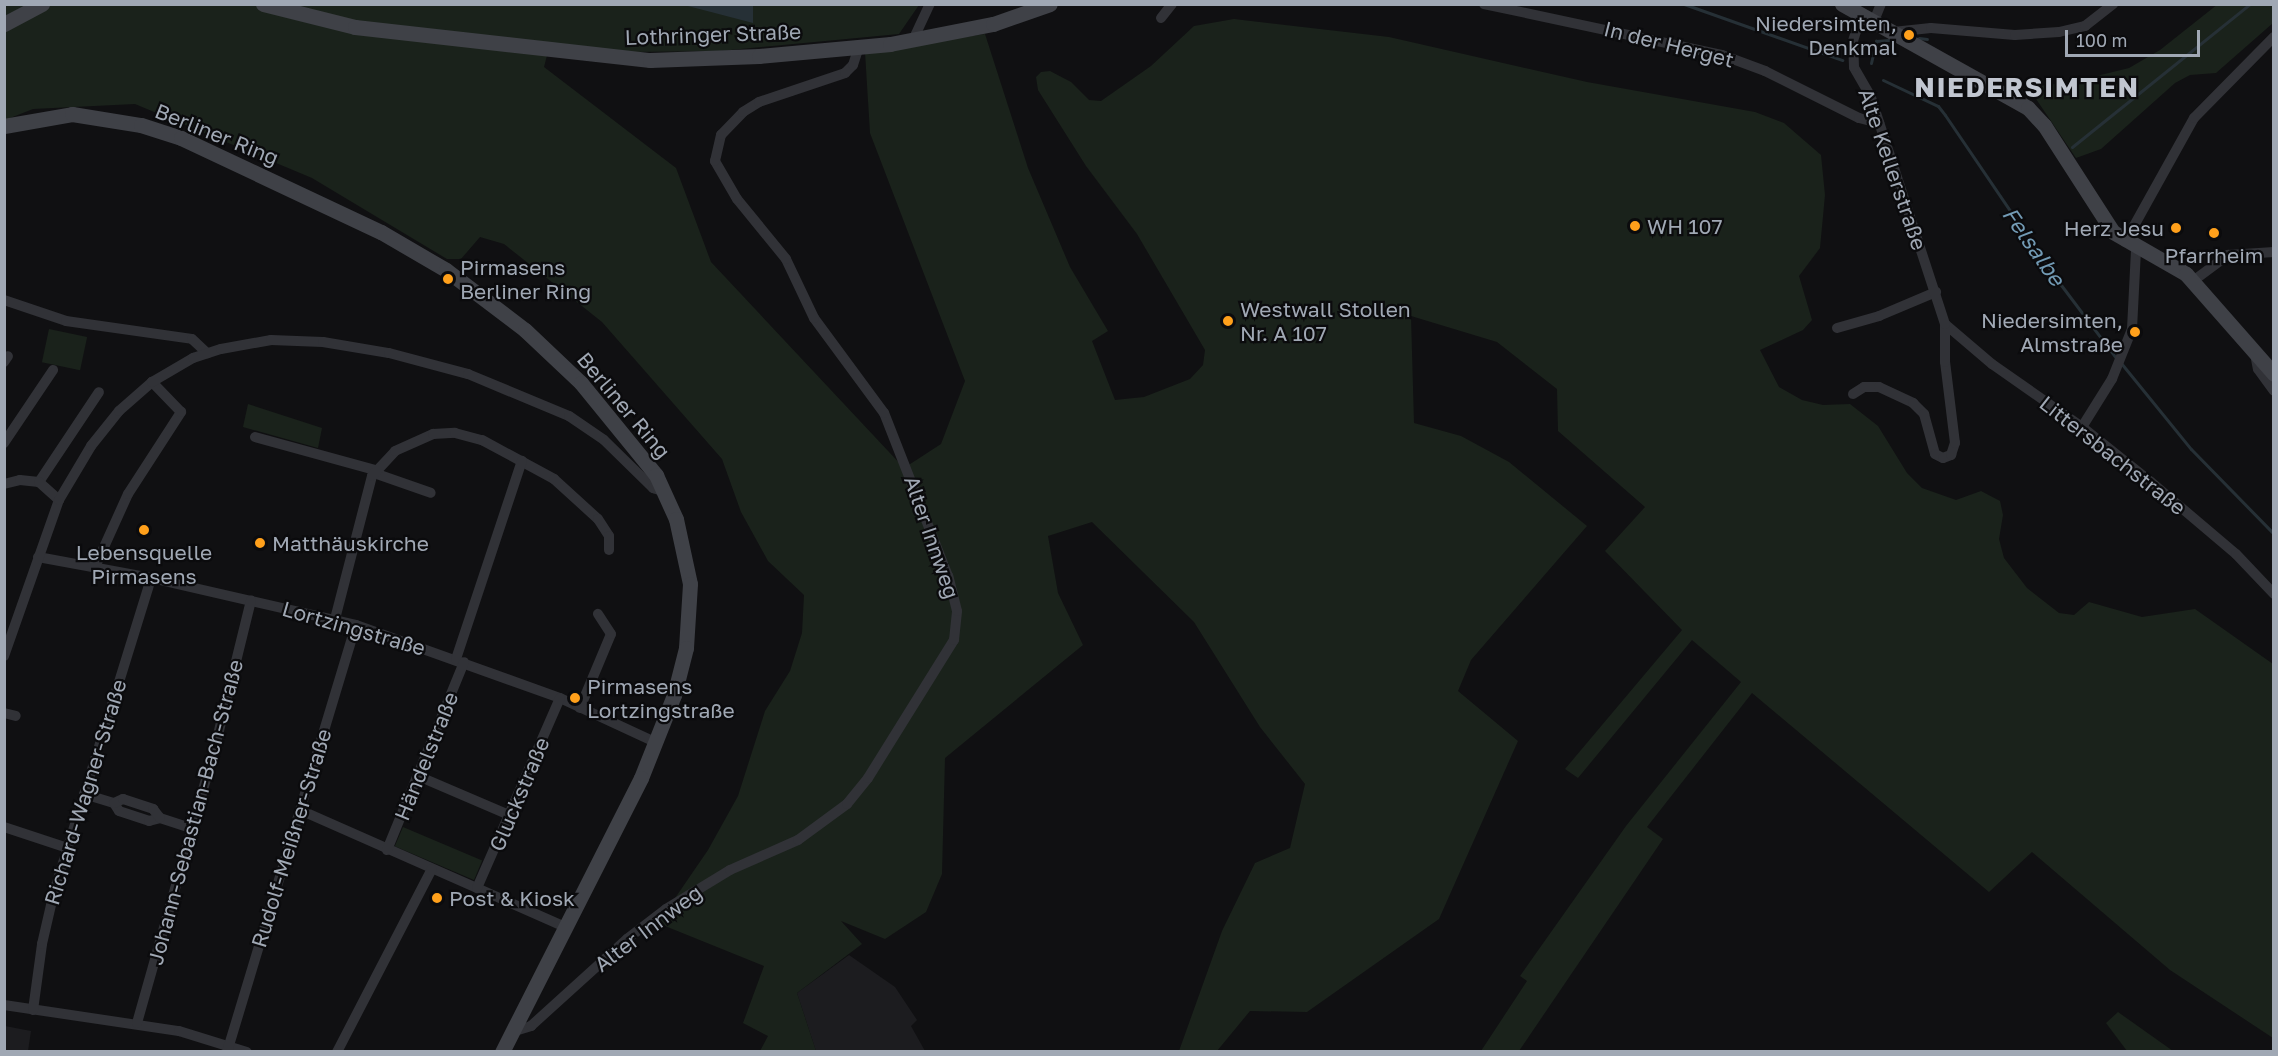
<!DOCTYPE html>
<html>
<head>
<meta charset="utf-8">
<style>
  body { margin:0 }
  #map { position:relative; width:2278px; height:1056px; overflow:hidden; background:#101012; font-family:"Golos Text",sans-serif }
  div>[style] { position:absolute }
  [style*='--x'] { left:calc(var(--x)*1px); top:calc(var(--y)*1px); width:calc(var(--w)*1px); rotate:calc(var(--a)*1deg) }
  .built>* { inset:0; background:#1c1c1f }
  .green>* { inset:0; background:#1a221b; transform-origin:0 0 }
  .water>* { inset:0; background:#263036 }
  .stream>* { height:3px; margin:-1.5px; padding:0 1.5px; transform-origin:1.5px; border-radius:1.5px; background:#263036 }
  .street>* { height:10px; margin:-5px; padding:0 5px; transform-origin:5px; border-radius:5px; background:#313237 }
  .secondary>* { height:15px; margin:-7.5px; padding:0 7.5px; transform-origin:7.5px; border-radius:7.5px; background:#3f4147 }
  .dots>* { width:16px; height:16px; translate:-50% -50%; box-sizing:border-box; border:3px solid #0b0b0d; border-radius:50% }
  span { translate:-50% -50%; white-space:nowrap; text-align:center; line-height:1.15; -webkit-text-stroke:4.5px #0b0b0d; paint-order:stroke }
  .poi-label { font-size:21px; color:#a0a8b4 }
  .right { translate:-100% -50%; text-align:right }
  .left { translate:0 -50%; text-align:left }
  .street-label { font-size:21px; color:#a0a8b4 }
  .water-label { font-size:22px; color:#729ab4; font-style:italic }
  .district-label { font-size:27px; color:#c1c6d0; font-weight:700; letter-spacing:1.5px }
  .frame { position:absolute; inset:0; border:6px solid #a0a8b4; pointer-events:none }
  .scale { position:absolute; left:2065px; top:30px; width:135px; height:27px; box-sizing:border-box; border:3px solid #a0a8b4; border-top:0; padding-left:8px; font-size:18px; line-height:21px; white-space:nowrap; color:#a0a8b4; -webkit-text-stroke:4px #0b0b0d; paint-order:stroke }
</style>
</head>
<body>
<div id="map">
  <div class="built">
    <div style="clip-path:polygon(849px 955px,895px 987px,917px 1020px,911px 1026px,925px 1051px,816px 1051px,797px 993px)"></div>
    <div style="clip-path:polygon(5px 1026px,31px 1031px,28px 1051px,5px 1051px)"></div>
  </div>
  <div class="green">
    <div style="clip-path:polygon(2218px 4px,2273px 5px,2273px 23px,2216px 73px,2190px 75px,2175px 83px,2101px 149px,2076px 158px,2034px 96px,2036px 90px,2042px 85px,2068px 83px,2129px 68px,2160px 50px)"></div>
    <div style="clip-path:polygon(5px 5px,919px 5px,899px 34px,720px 51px,629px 52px,550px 44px,544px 67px,676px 168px,711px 262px,904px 468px,941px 444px,965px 381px,870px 133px,865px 52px,985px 34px,1028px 168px,1070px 267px,1108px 331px,1092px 341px,1115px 400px,1144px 397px,1190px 379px,1203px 365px,1205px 350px,1137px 234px,1086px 166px,1038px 90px,1036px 77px,1041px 72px,1050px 71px,1071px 82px,1089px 100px,1101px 101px,1151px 66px,1194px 26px,1234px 19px,1389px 37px,1587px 82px,1755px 112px,1784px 123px,1821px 155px,1825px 195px,1820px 248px,1799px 276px,1812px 320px,1803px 330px,1760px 350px,1779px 387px,1802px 400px,1823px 405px,1850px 404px,1878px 426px,1907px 473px,1922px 488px,1956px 500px,1981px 491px,2000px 501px,2003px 515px,1999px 539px,2004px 558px,2027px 588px,2059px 613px,2074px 615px,2089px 602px,2142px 617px,2195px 609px,2273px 664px,2273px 1038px,2170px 970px,2032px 852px,1989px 892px,1752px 693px,1647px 827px,1663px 839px,1519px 1051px,1481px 1051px,1527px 981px,1520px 976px,1626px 826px,1741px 682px,1692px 640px,1578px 778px,1565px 769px,1682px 630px,1605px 551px,1645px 507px,1558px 431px,1557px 389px,1497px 342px,1411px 316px,1414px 423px,1461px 436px,1509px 462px,1587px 526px,1471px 660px,1458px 691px,1518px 741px,1439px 919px,1307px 1012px,1250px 1011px,1217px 1051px,1179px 1051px,1222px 931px,1255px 863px,1290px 848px,1305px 784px,1260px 727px,1194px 622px,1092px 522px,1048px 536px,1058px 593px,1083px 645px,945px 758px,942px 874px,926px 912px,885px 939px,841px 921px,862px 944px,797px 993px,816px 1051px,760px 1051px,768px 1036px,743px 1023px,764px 966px,665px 926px,660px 920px,708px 850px,738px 796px,765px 711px,790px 671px,802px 633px,804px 595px,768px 561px,741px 512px,722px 459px,602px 322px,504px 244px,480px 237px,461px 259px,447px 259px,312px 178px,135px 104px,33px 109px,5px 120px)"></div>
    <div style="left:49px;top:329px;width:39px;height:34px;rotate:12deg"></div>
    <div style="clip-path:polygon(248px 404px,322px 428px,318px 448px,243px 427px)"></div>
    <div style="left:403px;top:827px;width:86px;height:21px;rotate:23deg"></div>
    <div style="clip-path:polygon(2118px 1012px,2173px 1051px,2127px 1051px,2106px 1023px)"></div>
  </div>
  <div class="water">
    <div style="clip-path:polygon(684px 5px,753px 5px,753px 23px,711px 12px)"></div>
  </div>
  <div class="stream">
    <div style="--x:1684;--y:4;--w:168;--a:19.5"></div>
    <div style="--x:1919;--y:38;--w:8;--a:7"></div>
    <div style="--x:1871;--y:63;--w:23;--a:-77"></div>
    <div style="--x:1876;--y:41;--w:13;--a:-4"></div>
    <div style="--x:1883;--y:80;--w:61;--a:25.3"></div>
    <div style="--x:1938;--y:106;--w:11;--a:52"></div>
    <div style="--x:1945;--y:115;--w:201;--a:55.8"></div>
    <div style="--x:2058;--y:281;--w:96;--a:53"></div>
    <div style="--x:2072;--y:147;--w:228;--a:-38.8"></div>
    <div style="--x:2121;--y:363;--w:111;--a:50.9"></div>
    <div style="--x:2191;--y:449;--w:119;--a:45.7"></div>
  </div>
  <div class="street">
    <div style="--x:1484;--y:4;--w:243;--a:12.1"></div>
    <div style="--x:1722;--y:55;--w:46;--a:20.4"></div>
    <div style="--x:1765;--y:71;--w:105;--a:26.6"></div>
    <div style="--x:1859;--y:118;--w:21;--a:14"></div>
    <div style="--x:1161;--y:18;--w:18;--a:-52"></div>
    <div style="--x:1874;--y:21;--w:18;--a:-68"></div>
    <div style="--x:1893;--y:32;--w:38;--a:-6"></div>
    <div style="--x:1931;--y:28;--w:84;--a:4.8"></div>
    <div style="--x:2015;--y:35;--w:44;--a:-3.9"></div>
    <div style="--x:2059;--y:32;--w:27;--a:-13"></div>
    <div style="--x:2085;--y:26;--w:36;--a:-38"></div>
    <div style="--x:913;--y:40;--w:40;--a:-65"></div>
    <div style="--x:2125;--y:242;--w:142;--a:-60.9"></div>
    <div style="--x:2194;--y:118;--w:114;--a:-45.4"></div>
    <div style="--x:2193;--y:281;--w:44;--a:-36.6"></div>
    <div style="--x:2228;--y:255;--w:46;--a:-3.7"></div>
    <div style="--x:4;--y:300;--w:65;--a:18.7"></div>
    <div style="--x:66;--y:321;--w:127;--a:8.1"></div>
    <div style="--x:192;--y:339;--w:21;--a:43"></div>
    <div style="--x:1945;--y:324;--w:62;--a:40.4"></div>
    <div style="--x:1992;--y:364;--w:110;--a:35"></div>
    <div style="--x:2082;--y:427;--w:88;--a:38.6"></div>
    <div style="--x:2151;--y:482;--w:111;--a:40.3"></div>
    <div style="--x:2236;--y:554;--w:55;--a:46.5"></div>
    <div style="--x:1837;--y:328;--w:44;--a:-15.9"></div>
    <div style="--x:1879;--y:316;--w:62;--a:-22.8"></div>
    <div style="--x:2255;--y:354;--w:15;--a:79"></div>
    <div style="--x:2258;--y:369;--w:27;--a:54"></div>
    <div style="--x:4;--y:362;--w:7;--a:-56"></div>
    <div style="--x:1853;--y:394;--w:13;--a:-32"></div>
    <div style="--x:1864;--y:387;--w:15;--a:0"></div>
    <div style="--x:1879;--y:387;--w:38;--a:25"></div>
    <div style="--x:1913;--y:403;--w:16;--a:45"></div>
    <div style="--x:1924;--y:414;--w:41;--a:74.6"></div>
    <div style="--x:1935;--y:454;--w:9;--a:27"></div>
    <div style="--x:1943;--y:458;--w:9;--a:-21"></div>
    <div style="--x:1951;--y:455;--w:13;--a:-72"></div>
    <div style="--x:1955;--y:443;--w:82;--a:-97"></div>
    <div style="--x:1945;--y:362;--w:38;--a:-90"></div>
    <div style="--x:1945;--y:324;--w:239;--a:-108.1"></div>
    <div style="--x:1871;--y:97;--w:34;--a:-120"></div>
    <div style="--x:1854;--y:67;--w:26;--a:-92"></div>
    <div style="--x:1853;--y:41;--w:28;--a:-73"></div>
    <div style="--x:2082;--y:427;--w:57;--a:-58"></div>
    <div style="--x:2112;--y:379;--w:54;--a:-68.2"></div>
    <div style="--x:2132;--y:329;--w:80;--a:-87.1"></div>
    <div style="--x:255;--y:437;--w:124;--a:15.4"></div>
    <div style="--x:4;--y:443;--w:88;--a:-56.1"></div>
    <div style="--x:374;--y:473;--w:60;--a:19.3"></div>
    <div style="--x:39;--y:482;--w:108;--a:-56.3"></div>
    <div style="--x:4;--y:484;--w:16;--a:-14"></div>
    <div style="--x:20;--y:480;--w:19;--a:6"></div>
    <div style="--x:39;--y:482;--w:27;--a:42"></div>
    <div style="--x:38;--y:557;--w:115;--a:10.5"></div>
    <div style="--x:151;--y:578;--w:210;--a:12.9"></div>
    <div style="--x:356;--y:625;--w:217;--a:19.7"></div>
    <div style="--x:560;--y:698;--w:107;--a:24.9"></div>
    <div style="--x:95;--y:567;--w:80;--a:-65.7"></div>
    <div style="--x:128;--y:494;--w:98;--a:-57.1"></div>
    <div style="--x:181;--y:412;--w:42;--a:-134"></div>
    <div style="--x:335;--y:619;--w:148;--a:-75.5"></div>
    <div style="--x:372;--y:476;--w:34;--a:-47"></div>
    <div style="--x:395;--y:451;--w:42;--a:-24.1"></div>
    <div style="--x:433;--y:434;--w:22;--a:-3"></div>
    <div style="--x:455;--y:433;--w:28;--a:15"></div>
    <div style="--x:482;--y:440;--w:82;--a:28.4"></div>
    <div style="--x:554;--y:479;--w:59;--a:42.3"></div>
    <div style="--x:598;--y:519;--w:20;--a:57"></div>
    <div style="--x:609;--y:536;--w:14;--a:90"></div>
    <div style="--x:4;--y:656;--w:165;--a:-70.6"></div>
    <div style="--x:59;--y:500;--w:63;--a:-59.3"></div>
    <div style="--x:91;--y:446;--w:45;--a:-51.3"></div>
    <div style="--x:119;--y:411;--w:44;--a:-41.3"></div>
    <div style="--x:152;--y:382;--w:48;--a:-30.3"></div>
    <div style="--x:193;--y:358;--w:29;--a:-18"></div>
    <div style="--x:221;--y:349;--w:51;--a:-10.2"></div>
    <div style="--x:271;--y:340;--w:52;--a:2.2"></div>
    <div style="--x:323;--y:342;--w:67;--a:9.5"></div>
    <div style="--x:389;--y:353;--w:82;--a:14.9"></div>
    <div style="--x:468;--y:374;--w:109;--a:22.6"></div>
    <div style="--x:569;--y:416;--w:42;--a:34.4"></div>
    <div style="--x:604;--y:440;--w:69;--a:44.4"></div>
    <div style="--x:653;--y:488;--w:13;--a:18"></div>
    <div style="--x:456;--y:659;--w:209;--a:-71.6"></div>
    <div style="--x:580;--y:708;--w:80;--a:-67.3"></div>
    <div style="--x:611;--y:634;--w:24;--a:-123"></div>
    <div style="--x:4;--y:713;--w:12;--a:14"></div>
    <div style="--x:418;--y:776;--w:99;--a:23.2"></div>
    <div style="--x:84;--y:794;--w:31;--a:17"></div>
    <div style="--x:114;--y:803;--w:9;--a:58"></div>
    <div style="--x:119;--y:811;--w:32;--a:18"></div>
    <div style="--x:149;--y:821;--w:11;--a:-15"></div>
    <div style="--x:160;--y:818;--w:33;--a:18"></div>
    <div style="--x:114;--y:803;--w:10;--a:-24"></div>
    <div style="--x:123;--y:799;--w:32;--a:18"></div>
    <div style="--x:153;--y:809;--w:11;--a:52"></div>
    <div style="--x:300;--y:810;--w:292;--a:23.8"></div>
    <div style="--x:4;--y:827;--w:67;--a:18.2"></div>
    <div style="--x:387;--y:850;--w:203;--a:-67.7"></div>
    <div style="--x:477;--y:888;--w:207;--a:-66.4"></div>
    <div style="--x:4;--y:1005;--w:177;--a:8.5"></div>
    <div style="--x:179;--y:1031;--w:71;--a:17.2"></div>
    <div style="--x:33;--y:1010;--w:67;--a:-82.2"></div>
    <div style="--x:42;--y:944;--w:53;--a:-77"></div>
    <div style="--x:54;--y:892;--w:329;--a:-72.8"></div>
    <div style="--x:137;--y:1023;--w:283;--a:-74.2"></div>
    <div style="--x:214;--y:751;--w:155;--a:-76.2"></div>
    <div style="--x:515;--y:1031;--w:17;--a:-17"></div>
    <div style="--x:531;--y:1026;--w:130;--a:-42.2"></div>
    <div style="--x:627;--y:939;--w:49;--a:-37.6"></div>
    <div style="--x:666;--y:909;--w:75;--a:-31.4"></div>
    <div style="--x:730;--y:870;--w:74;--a:-23.8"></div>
    <div style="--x:798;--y:840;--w:61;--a:-36.3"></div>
    <div style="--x:847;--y:804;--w:33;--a:-51"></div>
    <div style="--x:868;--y:778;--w:163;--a:-58.1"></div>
    <div style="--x:954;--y:640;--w:29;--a:-84"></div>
    <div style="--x:957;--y:611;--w:36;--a:-104"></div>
    <div style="--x:948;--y:576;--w:175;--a:-111.4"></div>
    <div style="--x:884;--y:413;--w:118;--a:-126.4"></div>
    <div style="--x:814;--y:318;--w:65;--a:-115.4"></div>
    <div style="--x:786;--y:259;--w:77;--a:-129.2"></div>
    <div style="--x:737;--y:199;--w:44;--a:-120.1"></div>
    <div style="--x:715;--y:161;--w:27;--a:-77"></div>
    <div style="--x:721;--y:135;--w:32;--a:-46"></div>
    <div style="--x:743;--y:112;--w:19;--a:-32"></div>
    <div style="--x:759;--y:102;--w:91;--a:-18.6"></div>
    <div style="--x:845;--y:73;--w:11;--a:-45"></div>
    <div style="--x:853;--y:65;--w:19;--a:-72"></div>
    <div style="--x:227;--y:1052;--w:446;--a:-73.2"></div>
    <div style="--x:337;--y:1052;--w:206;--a:-62.6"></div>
  </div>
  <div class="secondary">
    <div style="--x:263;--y:4;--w:95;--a:14"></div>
    <div style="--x:355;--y:27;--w:297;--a:6.4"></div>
    <div style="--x:650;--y:60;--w:109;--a:-2.1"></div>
    <div style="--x:759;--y:56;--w:132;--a:-5.2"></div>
    <div style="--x:890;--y:44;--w:105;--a:-11"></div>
    <div style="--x:993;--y:24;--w:60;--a:-19.3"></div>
    <div style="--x:1842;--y:4;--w:213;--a:29.2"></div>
    <div style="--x:2028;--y:108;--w:23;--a:47"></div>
    <div style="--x:2044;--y:125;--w:127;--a:57.2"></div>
    <div style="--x:2113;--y:232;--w:84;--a:29.9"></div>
    <div style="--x:2186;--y:274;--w:133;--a:48.7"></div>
    <div style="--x:4;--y:24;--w:43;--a:-27.8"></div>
    <div style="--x:4;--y:126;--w:69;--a:-10"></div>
    <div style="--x:72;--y:114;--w:70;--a:9.1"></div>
    <div style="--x:141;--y:125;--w:42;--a:18"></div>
    <div style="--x:181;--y:138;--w:221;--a:25.2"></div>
    <div style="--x:381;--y:232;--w:75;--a:30.3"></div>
    <div style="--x:446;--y:270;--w:99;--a:37.2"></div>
    <div style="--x:525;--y:330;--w:77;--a:43.4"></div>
    <div style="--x:581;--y:383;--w:119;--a:50.8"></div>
    <div style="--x:656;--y:475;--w:48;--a:65.6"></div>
    <div style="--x:676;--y:519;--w:66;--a:77.8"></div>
    <div style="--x:690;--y:584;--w:64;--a:93.6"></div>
    <div style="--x:686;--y:648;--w:49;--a:104.3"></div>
    <div style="--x:674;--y:695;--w:89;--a:111.7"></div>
    <div style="--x:641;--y:778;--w:307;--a:116.9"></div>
  </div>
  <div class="dots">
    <div style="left:1909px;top:35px;background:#ffa01b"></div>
    <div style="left:1635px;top:226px;background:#ffa01b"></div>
    <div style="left:2176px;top:228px;background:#ffa01b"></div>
    <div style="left:2214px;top:233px;background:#ffa01b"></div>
    <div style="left:448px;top:279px;background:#ffa01b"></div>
    <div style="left:1228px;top:321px;background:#ffa01b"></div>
    <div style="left:2135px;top:332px;background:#ffa01b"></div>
    <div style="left:144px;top:530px;background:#ffa01b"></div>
    <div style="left:260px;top:543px;background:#ffa01b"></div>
    <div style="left:575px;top:698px;background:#ffa01b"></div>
    <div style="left:437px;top:898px;background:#ffa01b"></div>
  </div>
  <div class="poi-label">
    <span class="right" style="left:1897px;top:35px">Niedersimten,<br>Denkmal</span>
    <span class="left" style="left:1647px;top:226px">WH 107</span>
    <span class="right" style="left:2164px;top:228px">Herz Jesu</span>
    <span style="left:2214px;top:255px">Pfarrheim</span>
    <span class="left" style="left:460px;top:279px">Pirmasens<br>Berliner Ring</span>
    <span class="left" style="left:1240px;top:321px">Westwall Stollen<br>Nr. A 107</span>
    <span class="right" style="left:2123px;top:332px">Niedersimten,<br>Almstraße</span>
    <span class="left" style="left:272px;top:543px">Matthäuskirche</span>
    <span style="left:144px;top:564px">Lebensquelle<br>Pirmasens</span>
    <span class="left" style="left:587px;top:698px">Pirmasens<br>Lortzingstraße</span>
    <span class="left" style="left:449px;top:898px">Post &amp; Kiosk</span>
  </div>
  <div class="street-label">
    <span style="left:713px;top:34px;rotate:-2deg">Lothringer Straße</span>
    <span style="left:1669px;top:44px;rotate:14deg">In der Herget</span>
    <span style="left:217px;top:134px;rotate:22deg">Berliner Ring</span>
    <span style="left:1893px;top:169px;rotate:71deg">Alte Kellerstraße</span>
    <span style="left:624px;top:405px;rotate:50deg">Berliner Ring</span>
    <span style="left:2113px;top:455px;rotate:38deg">Littersbachstraße</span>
    <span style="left:932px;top:537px;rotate:71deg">Alter Innweg</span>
    <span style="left:354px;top:628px;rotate:16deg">Lortzingstraße</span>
    <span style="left:426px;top:756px;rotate:-68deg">Händelstraße</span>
    <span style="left:85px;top:792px;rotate:-73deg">Richard-Wagner-Straße</span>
    <span style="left:519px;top:794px;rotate:-67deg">Gluckstraße</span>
    <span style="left:195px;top:812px;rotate:-75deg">Johann-Sebastian-Bach-Straße</span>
    <span style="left:291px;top:838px;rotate:-73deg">Rudolf-Meißner-Straße</span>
    <span style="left:648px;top:928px;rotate:-37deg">Alter Innweg</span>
  </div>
  <div class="water-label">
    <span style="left:2034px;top:246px;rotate:55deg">Felsalbe</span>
  </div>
  <div class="district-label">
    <span style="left:2027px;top:88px">NIEDERSIMTEN</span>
  </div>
  <div class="frame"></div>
  <div class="scale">100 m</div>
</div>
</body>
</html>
